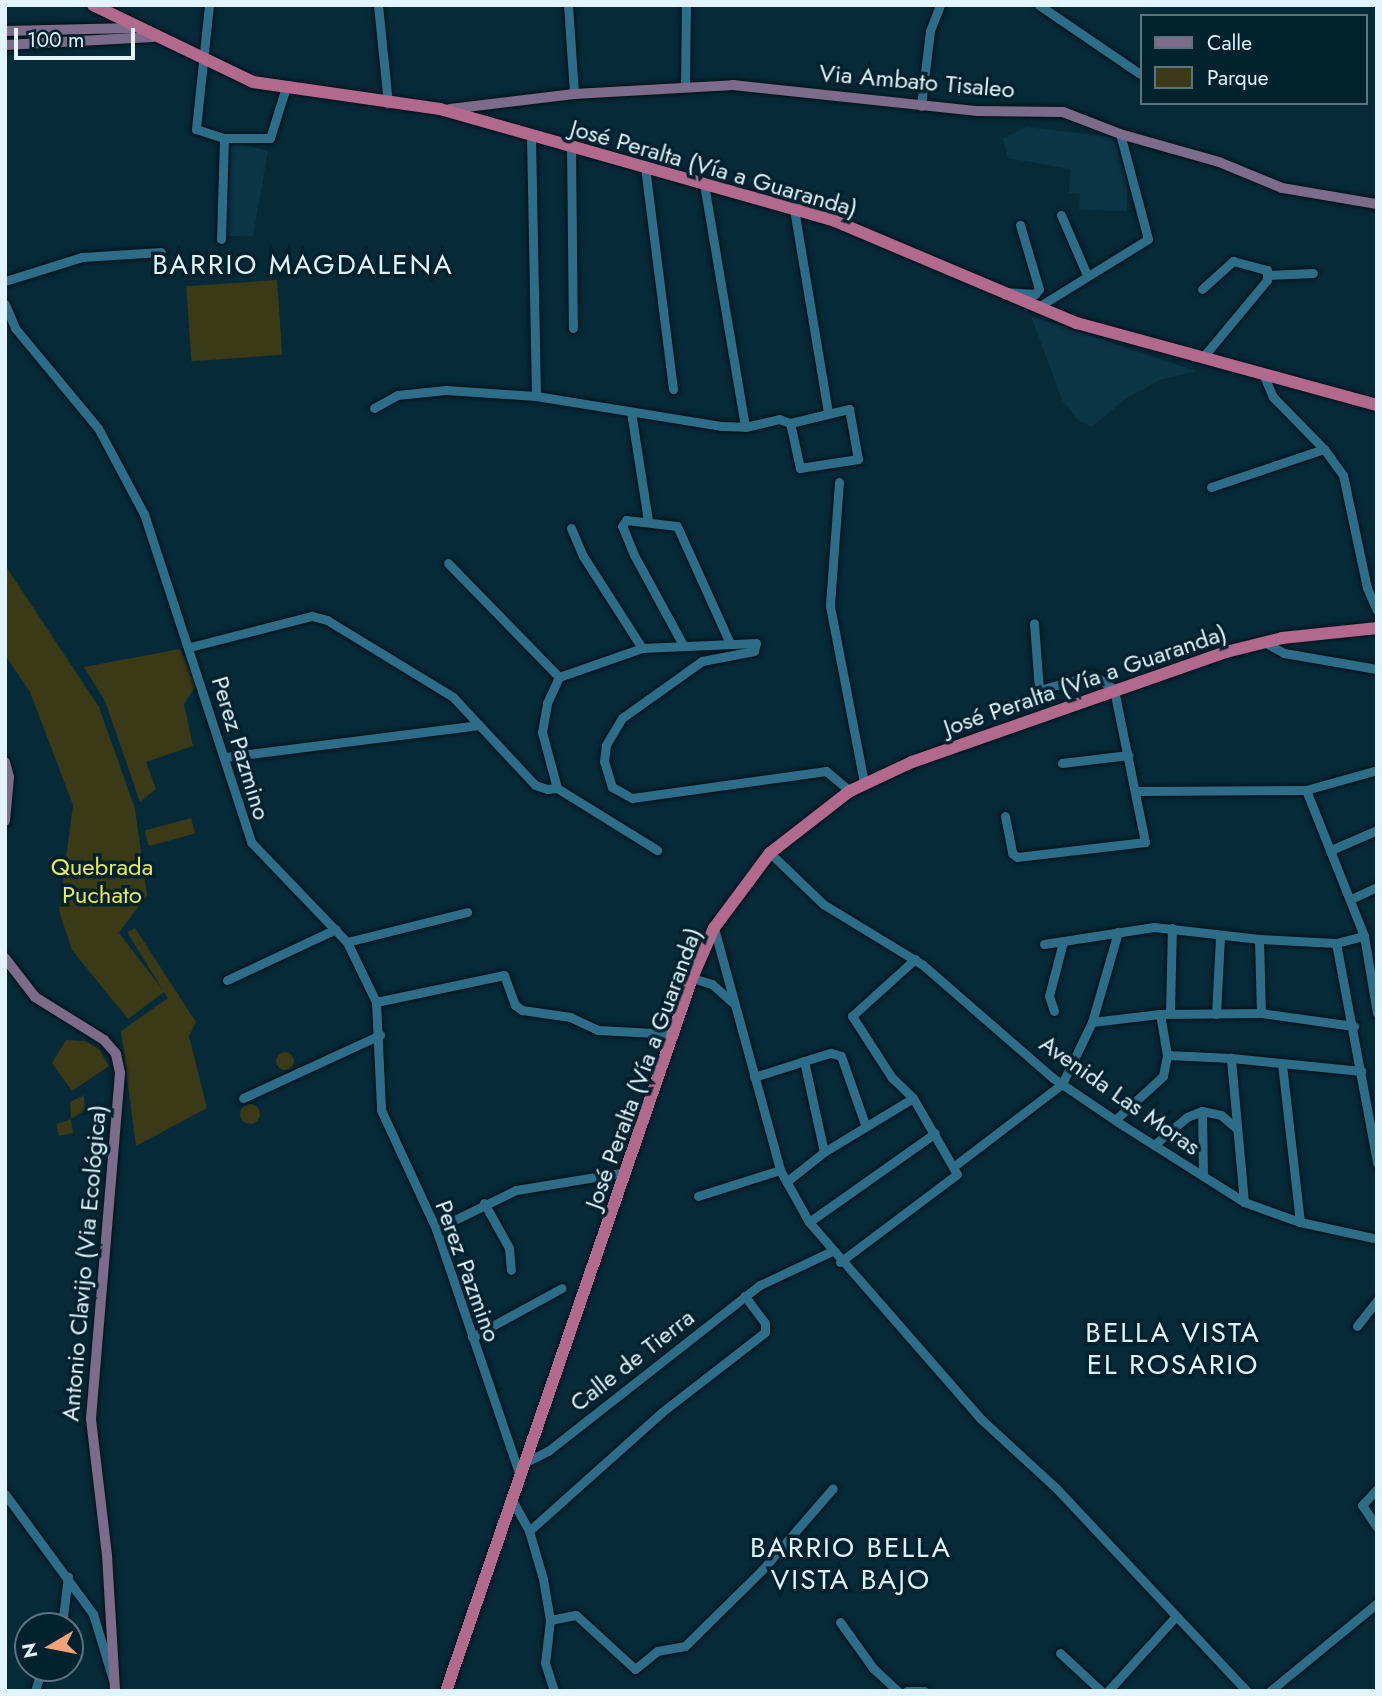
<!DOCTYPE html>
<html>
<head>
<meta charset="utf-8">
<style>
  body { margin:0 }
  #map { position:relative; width:1382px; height:1696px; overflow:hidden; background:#072a39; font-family:Jost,sans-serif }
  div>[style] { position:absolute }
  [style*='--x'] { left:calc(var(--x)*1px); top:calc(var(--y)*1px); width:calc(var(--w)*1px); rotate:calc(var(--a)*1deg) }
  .built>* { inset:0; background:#0c3545 }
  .green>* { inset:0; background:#3a3a17; transform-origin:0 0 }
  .round { border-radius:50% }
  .roads { filter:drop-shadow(0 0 2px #01121a) drop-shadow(0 0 2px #01121a) }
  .minor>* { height:9px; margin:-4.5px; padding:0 4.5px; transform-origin:4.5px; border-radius:4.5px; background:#2d6d88 }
  .major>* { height:10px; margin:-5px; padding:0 5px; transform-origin:5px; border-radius:5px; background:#7c6b8b }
  .highway>* { height:12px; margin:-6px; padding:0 6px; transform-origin:6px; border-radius:6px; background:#b1698d }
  span { translate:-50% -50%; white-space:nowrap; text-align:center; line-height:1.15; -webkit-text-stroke:7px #00212e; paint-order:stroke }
  .street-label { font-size:24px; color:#e1f3fd }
  .park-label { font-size:24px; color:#ecec47 }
  .quarter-label { font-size:28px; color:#e1f3fd; letter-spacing:2px }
  .frame { position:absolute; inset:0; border:7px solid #e1f3fd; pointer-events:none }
  .legend { position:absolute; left:1140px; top:14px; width:228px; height:91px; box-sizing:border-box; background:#00212e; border:2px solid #5a7581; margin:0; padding:9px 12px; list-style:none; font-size:21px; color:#e1f3fd }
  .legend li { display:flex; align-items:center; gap:14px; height:35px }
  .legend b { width:35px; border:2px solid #5a7581 }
  .north { position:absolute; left:14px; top:1612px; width:70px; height:70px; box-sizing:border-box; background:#00212e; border:2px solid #5a7581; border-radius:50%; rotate:260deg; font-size:19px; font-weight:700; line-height:28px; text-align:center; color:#e1f3fd }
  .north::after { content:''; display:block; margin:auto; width:24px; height:32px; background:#f0a378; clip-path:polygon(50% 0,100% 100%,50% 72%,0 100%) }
  .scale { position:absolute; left:14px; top:28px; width:121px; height:32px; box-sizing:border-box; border:4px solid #e1f3fd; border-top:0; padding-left:9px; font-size:21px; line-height:24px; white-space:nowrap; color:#e1f3fd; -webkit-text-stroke:5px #00212e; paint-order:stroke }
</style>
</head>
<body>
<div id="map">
  <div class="built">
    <div style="clip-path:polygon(1027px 127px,1112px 137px,1128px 170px,1127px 211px,1079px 210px,1080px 194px,1069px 193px,1070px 169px,1008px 158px,1003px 138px)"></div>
    <div style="clip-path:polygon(228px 141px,268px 151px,253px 236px,224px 236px)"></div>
    <div style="clip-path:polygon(1031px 316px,1196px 371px,1160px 380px,1125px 399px,1092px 427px,1077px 419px,1062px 400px)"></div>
  </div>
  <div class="green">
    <div style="left:277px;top:280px;width:75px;height:91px;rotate:86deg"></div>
    <div style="clip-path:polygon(5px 565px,99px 707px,135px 809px,147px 895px,119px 933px,163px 990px,127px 932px,135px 928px,196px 1022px,189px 1036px,207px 1108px,136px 1146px,121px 1031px,168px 998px,164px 992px,128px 1019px,72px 950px,59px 911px,73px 805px,30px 692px,5px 655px)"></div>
    <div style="clip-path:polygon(180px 649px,197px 684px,184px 704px,193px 746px,146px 762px,156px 789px,140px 802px,105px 701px,84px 667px)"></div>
    <div style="left:191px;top:818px;width:16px;height:48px;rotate:75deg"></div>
    <div style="clip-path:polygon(66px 1040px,85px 1041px,99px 1049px,109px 1066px,72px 1091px,52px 1063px)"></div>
    <div class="round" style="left:276px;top:1052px;width:18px;height:18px"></div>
    <div style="clip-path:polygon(84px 1095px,85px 1110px,71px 1119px,73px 1133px,59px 1136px,56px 1124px,71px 1119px,70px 1102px)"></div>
    <div class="round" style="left:240px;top:1104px;width:20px;height:20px"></div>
  </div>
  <div class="roads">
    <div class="minor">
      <div style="--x:209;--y:5;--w:125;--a:96"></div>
      <div style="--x:196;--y:129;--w:29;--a:18"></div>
      <div style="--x:224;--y:138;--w:46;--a:0"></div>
      <div style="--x:270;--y:138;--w:50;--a:-72.6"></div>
      <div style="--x:378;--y:5;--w:99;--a:84.2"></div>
      <div style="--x:568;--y:5;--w:89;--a:86.1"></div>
      <div style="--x:1039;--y:5;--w:122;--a:34.3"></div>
      <div style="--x:685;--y:85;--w:80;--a:-89.3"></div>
      <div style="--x:921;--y:106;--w:76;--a:-83.2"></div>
      <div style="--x:930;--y:31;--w:28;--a:-69"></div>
      <div style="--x:531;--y:136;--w:260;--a:88.9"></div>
      <div style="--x:571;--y:147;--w:181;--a:89.4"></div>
      <div style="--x:645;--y:167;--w:224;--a:82.8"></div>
      <div style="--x:704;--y:184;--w:246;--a:80.4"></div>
      <div style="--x:794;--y:209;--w:207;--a:80.5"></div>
      <div style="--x:1061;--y:215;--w:65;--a:66.6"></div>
      <div style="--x:221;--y:239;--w:101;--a:-88.3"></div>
      <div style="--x:1268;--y:275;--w:45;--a:-2.5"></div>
      <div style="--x:5;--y:281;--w:81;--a:-17.3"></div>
      <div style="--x:82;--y:257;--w:79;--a:-3.6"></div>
      <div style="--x:1202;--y:289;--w:42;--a:-42.1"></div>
      <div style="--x:1233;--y:261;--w:35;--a:15"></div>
      <div style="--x:1267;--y:270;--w:10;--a:90"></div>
      <div style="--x:1267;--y:280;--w:100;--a:129.7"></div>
      <div style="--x:1005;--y:292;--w:30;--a:4"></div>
      <div style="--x:1035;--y:294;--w:6;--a:-51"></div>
      <div style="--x:1039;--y:289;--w:67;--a:-106.5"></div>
      <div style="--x:5;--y:304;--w:26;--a:67"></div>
      <div style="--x:15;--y:328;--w:130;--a:50.3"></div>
      <div style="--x:98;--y:428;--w:98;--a:61.9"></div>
      <div style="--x:144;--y:514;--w:345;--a:71.9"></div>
      <div style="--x:251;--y:842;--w:139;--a:46.2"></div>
      <div style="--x:347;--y:942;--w:67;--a:64.2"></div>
      <div style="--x:376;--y:1002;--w:108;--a:87.3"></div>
      <div style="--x:381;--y:1110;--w:131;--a:65.2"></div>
      <div style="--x:436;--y:1229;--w:261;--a:71.2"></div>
      <div style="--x:1038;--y:307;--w:129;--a:-31.7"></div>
      <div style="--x:1148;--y:239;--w:109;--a:-104.9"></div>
      <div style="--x:1264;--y:376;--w:23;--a:67"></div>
      <div style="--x:1273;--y:397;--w:73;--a:45.6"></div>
      <div style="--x:1324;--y:449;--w:32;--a:54"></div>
      <div style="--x:1343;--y:475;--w:116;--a:78"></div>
      <div style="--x:1367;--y:588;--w:24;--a:66"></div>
      <div style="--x:374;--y:408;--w:26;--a:-29"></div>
      <div style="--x:397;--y:395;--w:49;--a:-5.8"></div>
      <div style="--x:446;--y:390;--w:90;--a:3.8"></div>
      <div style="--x:536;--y:396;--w:187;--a:9.2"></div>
      <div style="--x:721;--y:426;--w:24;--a:2"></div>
      <div style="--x:745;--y:427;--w:35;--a:-13"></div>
      <div style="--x:779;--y:419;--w:12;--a:20"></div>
      <div style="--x:849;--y:409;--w:51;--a:79.8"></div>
      <div style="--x:858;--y:459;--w:59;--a:171.2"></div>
      <div style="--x:800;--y:468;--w:46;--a:-102.5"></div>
      <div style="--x:790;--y:423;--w:61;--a:-13.3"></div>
      <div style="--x:631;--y:412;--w:110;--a:81.1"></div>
      <div style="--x:839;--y:482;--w:124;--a:94.2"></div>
      <div style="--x:830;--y:606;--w:180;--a:79.1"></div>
      <div style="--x:1211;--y:487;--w:119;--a:-18.6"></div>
      <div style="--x:571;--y:528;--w:30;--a:67"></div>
      <div style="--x:583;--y:556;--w:109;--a:57.3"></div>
      <div style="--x:448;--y:563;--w:159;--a:45.8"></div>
      <div style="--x:1264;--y:642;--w:23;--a:29"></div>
      <div style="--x:1284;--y:653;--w:94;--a:9.8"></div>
      <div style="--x:682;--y:643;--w:100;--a:-118.6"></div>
      <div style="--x:634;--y:555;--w:31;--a:-112"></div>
      <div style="--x:622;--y:526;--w:7;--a:-56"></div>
      <div style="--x:626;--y:520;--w:51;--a:6.7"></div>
      <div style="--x:677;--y:526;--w:126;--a:65.7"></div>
      <div style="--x:190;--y:647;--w:126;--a:-14.3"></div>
      <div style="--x:312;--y:616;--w:16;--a:15"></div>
      <div style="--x:327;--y:620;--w:148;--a:31.4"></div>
      <div style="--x:453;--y:697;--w:120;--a:47"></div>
      <div style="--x:535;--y:785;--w:13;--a:18"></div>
      <div style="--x:547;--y:789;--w:10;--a:-6"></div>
      <div style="--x:557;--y:788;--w:58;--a:-105"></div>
      <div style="--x:542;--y:732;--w:29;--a:-80"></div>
      <div style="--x:547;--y:703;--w:29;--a:-65"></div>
      <div style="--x:559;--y:677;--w:88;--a:-19.3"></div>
      <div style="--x:642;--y:648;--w:114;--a:-2.5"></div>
      <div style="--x:756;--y:643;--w:8;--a:104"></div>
      <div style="--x:754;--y:651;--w:53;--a:169.1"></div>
      <div style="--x:702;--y:661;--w:98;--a:144.5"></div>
      <div style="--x:622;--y:718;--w:31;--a:121"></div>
      <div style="--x:606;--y:745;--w:16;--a:97"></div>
      <div style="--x:604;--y:761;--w:27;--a:73"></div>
      <div style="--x:612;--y:787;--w:23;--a:29"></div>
      <div style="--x:632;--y:798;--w:196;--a:-7.9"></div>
      <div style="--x:826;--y:771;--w:31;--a:40"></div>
      <div style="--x:226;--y:757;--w:255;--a:-7.2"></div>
      <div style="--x:1062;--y:763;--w:67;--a:-6.8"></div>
      <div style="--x:557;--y:788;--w:118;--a:31.8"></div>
      <div style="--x:1306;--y:790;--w:157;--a:68.3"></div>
      <div style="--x:1364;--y:936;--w:78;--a:80.4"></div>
      <div style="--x:1137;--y:791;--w:169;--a:-0.3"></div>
      <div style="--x:1306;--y:790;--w:74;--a:-15.7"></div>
      <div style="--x:1005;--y:816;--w:38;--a:79"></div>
      <div style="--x:1012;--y:853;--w:6;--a:39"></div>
      <div style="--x:1017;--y:857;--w:129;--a:-6.7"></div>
      <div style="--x:1145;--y:842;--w:156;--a:-101.5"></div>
      <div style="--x:1114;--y:689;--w:25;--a:-146"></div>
      <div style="--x:1093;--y:675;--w:56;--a:164.5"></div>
      <div style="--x:1039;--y:690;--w:67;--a:-94.3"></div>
      <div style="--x:1331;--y:850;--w:50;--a:-23.5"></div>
      <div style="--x:770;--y:853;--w:74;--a:43.9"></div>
      <div style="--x:823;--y:904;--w:117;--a:31.4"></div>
      <div style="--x:923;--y:965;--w:172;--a:41"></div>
      <div style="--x:1053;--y:1078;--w:86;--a:34.1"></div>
      <div style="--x:1124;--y:1126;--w:142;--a:32.3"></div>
      <div style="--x:1244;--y:1202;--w:59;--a:19.7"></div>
      <div style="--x:1300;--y:1222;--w:79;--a:12.4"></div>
      <div style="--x:1351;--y:899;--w:29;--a:-25"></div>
      <div style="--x:714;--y:928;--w:251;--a:74.7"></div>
      <div style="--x:780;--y:1170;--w:60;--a:60.9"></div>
      <div style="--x:809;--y:1222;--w:262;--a:48.9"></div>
      <div style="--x:981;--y:1419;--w:103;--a:42.6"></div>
      <div style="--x:1057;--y:1489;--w:277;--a:46.8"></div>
      <div style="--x:1259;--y:939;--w:74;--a:88.5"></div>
      <div style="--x:347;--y:942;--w:124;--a:-14"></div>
      <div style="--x:1336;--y:943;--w:224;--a:79.4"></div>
      <div style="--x:1044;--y:944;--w:111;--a:-8.8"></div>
      <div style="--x:1154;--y:927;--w:106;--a:6.5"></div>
      <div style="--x:1259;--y:939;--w:77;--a:3"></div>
      <div style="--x:1336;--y:943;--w:29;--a:-14"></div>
      <div style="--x:692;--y:978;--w:21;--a:17"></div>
      <div style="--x:712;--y:984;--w:27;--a:42"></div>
      <div style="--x:227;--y:980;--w:120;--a:-25.1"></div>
      <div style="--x:376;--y:1002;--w:131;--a:-11.9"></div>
      <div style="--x:504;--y:975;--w:32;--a:70"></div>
      <div style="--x:515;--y:1005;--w:9;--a:36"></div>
      <div style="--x:522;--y:1010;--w:49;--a:8.3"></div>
      <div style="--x:570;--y:1017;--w:31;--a:25"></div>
      <div style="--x:598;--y:1030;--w:76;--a:3"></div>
      <div style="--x:1054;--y:1011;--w:16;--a:-108"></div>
      <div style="--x:1049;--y:996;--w:56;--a:-75.5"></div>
      <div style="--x:1170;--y:1013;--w:85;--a:-88.7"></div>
      <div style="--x:1160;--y:1014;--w:101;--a:-0.6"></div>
      <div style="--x:1261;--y:1013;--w:94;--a:8"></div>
      <div style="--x:1216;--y:1014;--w:77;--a:-87"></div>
      <div style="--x:1092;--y:1022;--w:94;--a:-73.9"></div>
      <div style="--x:804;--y:1061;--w:28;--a:-17"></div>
      <div style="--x:831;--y:1053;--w:10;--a:17"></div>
      <div style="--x:841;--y:1056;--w:72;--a:70.6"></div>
      <div style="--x:1282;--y:1064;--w:159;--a:83.5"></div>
      <div style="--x:754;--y:1077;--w:52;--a:-17.7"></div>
      <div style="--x:804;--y:1061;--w:93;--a:77.6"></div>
      <div style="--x:824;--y:1152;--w:48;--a:141.7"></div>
      <div style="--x:243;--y:1098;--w:151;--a:-24.7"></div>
      <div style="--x:1202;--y:1111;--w:19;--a:12"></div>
      <div style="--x:1221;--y:1115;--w:21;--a:41"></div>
      <div style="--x:1115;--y:1120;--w:65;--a:-42.5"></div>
      <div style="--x:1163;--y:1076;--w:21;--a:-79"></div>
      <div style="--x:1167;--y:1055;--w:64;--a:2.7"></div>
      <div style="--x:1154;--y:1145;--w:43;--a:-40.3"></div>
      <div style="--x:1187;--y:1117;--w:16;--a:-22"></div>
      <div style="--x:1202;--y:1111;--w:65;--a:89.1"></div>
      <div style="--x:824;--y:1152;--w:104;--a:-31.2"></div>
      <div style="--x:913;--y:1098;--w:29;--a:-136"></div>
      <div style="--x:892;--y:1078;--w:74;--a:-122.8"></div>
      <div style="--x:852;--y:1016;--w:85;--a:-42.1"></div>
      <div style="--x:953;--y:1167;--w:137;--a:-37.3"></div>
      <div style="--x:1062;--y:1084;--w:69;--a:-64.2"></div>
      <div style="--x:1092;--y:1022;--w:68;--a:-6.7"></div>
      <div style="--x:1160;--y:1014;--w:42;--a:80.3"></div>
      <div style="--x:698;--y:1196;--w:86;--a:-17.6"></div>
      <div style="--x:1244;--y:1202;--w:145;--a:-95.2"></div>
      <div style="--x:1231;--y:1058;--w:131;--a:5.7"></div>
      <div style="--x:484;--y:1203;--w:51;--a:60.9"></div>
      <div style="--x:509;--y:1248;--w:22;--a:85"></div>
      <div style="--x:809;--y:1222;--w:154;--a:-35.2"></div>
      <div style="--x:436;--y:1229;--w:89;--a:-26"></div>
      <div style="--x:516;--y:1190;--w:111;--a:-9.3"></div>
      <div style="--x:840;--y:1262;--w:146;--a:-36.9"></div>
      <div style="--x:957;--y:1174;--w:88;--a:-120.1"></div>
      <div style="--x:1357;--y:1326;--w:33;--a:-52"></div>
      <div style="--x:472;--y:1337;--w:102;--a:-28.6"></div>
      <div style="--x:526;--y:1462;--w:25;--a:-27"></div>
      <div style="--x:548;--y:1451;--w:269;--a:-38.1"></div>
      <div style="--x:760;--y:1285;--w:80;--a:-25.3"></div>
      <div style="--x:1377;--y:1489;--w:22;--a:133"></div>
      <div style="--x:1362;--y:1505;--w:27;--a:56"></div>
      <div style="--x:5;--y:1494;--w:149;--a:53.7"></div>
      <div style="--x:93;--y:1614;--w:69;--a:73.1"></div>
      <div style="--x:512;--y:1500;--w:35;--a:61"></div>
      <div style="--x:529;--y:1531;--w:50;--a:73.7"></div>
      <div style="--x:543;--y:1579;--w:42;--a:80.3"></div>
      <div style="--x:550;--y:1620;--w:43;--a:96.6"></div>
      <div style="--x:545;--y:1663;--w:29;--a:72"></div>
      <div style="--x:529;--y:1531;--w:178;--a:-41.8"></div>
      <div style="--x:662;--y:1412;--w:130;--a:-37.8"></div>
      <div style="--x:765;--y:1332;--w:9;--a:-90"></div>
      <div style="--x:765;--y:1323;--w:34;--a:-127"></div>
      <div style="--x:550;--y:1620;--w:26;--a:-11"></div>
      <div style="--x:576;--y:1615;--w:80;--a:42.5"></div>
      <div style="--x:635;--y:1669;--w:28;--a:-39"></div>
      <div style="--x:657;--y:1651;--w:28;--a:-10"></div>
      <div style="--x:685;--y:1646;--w:108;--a:-44.6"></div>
      <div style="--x:762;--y:1570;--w:108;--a:-49.1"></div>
      <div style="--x:840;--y:1622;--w:57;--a:54.3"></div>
      <div style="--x:873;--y:1668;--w:34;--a:43"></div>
      <div style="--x:62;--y:1626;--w:50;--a:-83.2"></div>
      <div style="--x:1060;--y:1653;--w:56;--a:42.8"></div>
      <div style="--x:35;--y:1691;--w:24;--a:-73"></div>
      <div style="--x:907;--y:1691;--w:17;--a:0"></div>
      <div style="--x:1108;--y:1691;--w:100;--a:-47.8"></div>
      <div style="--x:1270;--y:1691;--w:139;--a:-39.4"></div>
    </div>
    <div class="major">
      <div style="--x:5;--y:31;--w:127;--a:-1.4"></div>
      <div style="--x:5;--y:45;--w:148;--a:-3.1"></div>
      <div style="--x:450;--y:109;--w:125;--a:-6.9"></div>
      <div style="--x:574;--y:94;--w:159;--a:-3.2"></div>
      <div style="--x:733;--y:85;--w:246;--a:6.1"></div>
      <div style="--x:978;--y:111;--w:85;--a:0.7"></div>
      <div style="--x:1063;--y:112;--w:61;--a:21.1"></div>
      <div style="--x:1120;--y:134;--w:103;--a:15.8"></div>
      <div style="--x:1219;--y:162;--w:68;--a:22.4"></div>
      <div style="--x:1282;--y:188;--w:96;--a:9.6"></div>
      <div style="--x:5;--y:762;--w:16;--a:75"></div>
      <div style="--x:9;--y:777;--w:44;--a:95.2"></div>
      <div style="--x:5;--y:958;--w:49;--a:52.4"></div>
      <div style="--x:35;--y:997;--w:81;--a:31.9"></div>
      <div style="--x:104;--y:1040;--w:18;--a:49"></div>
      <div style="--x:116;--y:1054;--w:19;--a:78"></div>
      <div style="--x:120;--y:1073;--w:347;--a:94.8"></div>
      <div style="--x:91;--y:1419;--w:137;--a:83.3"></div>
      <div style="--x:107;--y:1555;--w:136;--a:86.6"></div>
    </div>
    <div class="highway">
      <div style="--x:93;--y:5;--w:178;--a:25.7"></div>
      <div style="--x:253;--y:82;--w:189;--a:8.2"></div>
      <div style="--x:440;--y:109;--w:368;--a:15.8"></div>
      <div style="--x:794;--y:209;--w:43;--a:16.3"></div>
      <div style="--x:835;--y:221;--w:263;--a:22.9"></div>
      <div style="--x:1077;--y:323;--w:311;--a:15.3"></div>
      <div style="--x:446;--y:1691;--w:754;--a:-70.96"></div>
      <div style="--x:692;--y:978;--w:55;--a:-66.3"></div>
      <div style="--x:714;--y:928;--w:94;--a:-53.3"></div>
      <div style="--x:770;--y:853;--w:101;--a:-37.8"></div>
      <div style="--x:850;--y:791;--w:68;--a:-25.1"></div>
      <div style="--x:912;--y:762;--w:333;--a:-19.3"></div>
      <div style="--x:1226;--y:652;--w:58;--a:-14"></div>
      <div style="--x:1282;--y:638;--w:96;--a:-6"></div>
    </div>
  </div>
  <div class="street-label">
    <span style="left:917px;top:81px;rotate:5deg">Via Ambato Tisaleo</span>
    <span style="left:714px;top:168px;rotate:16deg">José Peralta (Vía a Guaranda)</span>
    <span style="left:1085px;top:680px;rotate:-19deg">José Peralta (Vía a Guaranda)</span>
    <span style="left:241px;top:748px;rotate:73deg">Perez Pazmino</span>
    <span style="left:643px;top:1068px;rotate:-70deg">José Peralta (Vía a Guaranda)</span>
    <span style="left:1120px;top:1095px;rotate:35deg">Avenida Las Moras</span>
    <span style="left:84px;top:1263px;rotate:-85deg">Antonio Clavijo (Via Ecológica)</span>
    <span style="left:468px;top:1271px;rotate:70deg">Perez Pazmino</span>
    <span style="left:632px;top:1360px;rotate:-38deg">Calle de Tierra</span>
  </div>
  <div class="park-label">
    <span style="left:102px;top:881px">Quebrada<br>Puchato</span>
  </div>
  <div class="quarter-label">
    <span style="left:303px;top:265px">BARRIO MAGDALENA</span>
    <span style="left:1173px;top:1349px">BELLA VISTA<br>EL ROSARIO</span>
    <span style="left:851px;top:1564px">BARRIO BELLA<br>VISTA BAJO</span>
  </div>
  <div class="frame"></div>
  <ul class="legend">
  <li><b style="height:9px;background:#7c6b8b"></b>Calle</li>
  <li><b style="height:19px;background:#3a3a17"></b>Parque</li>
  </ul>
  <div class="north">N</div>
  <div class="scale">100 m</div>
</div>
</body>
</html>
